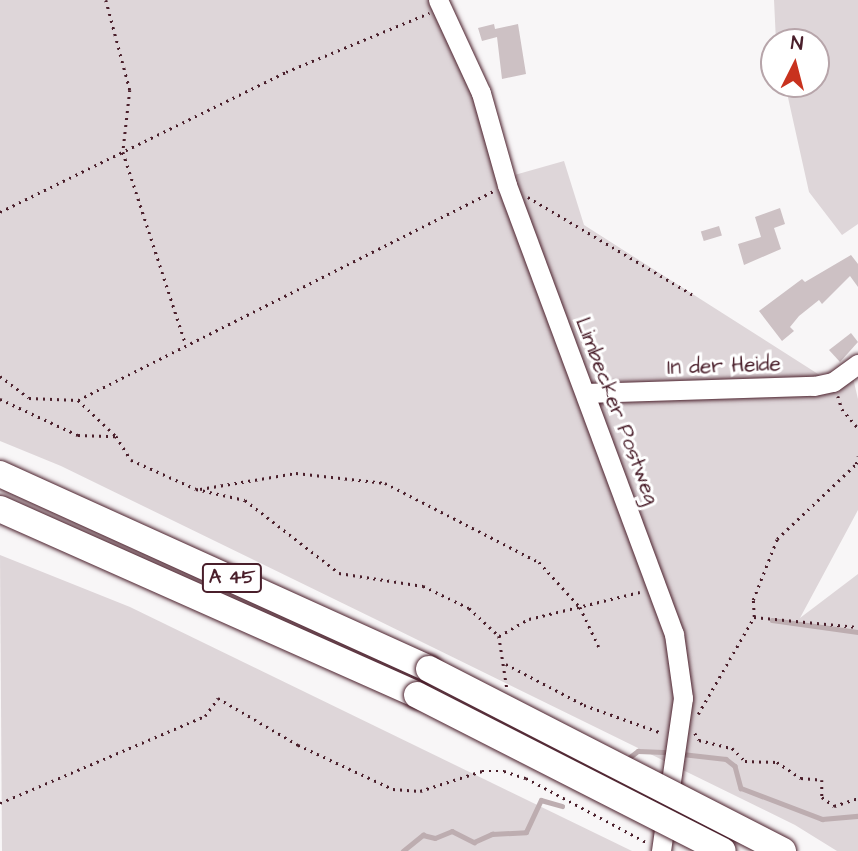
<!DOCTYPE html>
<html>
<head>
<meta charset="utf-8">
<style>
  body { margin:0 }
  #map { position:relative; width:858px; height:851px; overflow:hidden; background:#f8f6f7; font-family:"Architects Daughter",sans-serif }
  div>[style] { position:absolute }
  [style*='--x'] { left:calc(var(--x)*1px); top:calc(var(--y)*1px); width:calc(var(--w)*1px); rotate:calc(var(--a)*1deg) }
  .green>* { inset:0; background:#ded6d9 }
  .stream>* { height:4.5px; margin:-2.25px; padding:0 2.25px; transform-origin:2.25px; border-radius:2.25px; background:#bdadb0 }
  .building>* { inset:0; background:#cdc1c4; transform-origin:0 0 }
  .path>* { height:2.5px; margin-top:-1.25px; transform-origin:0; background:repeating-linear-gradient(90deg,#4a1f2b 0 2px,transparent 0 7px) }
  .roads { filter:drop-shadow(0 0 2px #4a1f2b) drop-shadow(0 0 2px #4a1f2b) }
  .minor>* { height:19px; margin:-9.5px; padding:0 9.5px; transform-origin:9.5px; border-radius:9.5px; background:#fff }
  .highway>* { height:26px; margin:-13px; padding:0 13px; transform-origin:13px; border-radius:13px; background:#fff }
  .bridges { filter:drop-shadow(0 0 2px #4a1f2b) drop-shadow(0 0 2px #4a1f2b) }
  .highway-bridge>* { height:26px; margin:-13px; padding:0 13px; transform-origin:13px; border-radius:13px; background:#fff }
  span { translate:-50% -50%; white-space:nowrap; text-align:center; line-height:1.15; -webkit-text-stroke:6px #fff; paint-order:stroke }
  .shield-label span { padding:2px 5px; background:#fff; border:2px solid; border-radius:5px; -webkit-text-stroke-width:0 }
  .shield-label { font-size:19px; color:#4a1f2b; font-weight:700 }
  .street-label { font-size:21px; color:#4a1f2b }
  .north { position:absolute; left:760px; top:28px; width:70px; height:70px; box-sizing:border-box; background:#fff; border:2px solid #b7a5aa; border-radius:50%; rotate:6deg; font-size:19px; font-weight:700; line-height:28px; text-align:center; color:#4a1f2b }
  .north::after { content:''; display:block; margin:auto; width:24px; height:32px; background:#c8321e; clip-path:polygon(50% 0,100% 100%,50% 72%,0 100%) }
</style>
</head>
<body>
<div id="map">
  <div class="green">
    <div style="clip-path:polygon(0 0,430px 0,511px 176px,564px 161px,584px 225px,840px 388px,853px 378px,858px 399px,858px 510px,800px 618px,858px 574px,858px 851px,837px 851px,795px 825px,375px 619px,61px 466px,0 441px)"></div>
    <div style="clip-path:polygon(774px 0,858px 0,858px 224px,842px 235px,809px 192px,785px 84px,816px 84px,816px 42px,776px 42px)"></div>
    <div style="clip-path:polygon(0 555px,130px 607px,632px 851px,2px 851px)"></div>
  </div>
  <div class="stream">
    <div style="--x:772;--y:620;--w:87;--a:7.9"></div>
    <div style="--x:682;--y:754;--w:44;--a:6.5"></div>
    <div style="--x:726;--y:759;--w:11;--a:38"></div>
    <div style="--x:735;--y:766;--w:23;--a:75"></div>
    <div style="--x:741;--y:788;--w:87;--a:20.9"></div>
    <div style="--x:822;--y:819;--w:36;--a:-5"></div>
    <div style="--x:626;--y:760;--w:15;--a:-37"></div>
    <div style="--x:638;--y:751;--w:32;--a:2"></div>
    <div style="--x:403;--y:851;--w:26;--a:-39"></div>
    <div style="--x:423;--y:835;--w:12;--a:14"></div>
    <div style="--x:435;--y:838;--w:18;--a:-22"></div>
    <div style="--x:452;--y:831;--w:25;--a:27"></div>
    <div style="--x:474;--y:842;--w:20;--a:-24"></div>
    <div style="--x:492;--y:834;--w:34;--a:-3"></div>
    <div style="--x:526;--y:832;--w:35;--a:-65"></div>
    <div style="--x:541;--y:800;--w:22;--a:16"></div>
  </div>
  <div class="building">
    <div style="clip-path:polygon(494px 24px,495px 29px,518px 24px,526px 74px,502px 79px,497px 37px,482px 41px,478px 28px)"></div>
    <div style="clip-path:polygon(780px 208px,785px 224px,774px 228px,781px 249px,744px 265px,738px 244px,761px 237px,755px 217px)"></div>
    <div style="left:719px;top:226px;width:10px;height:19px;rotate:73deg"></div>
    <div style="clip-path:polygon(851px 255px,858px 264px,858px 287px,850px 276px,822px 304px,819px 300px,799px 316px,790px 327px,794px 331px,782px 341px,759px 311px,802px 279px,805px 282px)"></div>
    <div style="clip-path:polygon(851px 333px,858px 342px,840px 362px,829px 350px)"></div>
  </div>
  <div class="path">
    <div style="--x:106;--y:0;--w:93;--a:75.1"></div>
    <div style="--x:130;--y:90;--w:62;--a:96.4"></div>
    <div style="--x:123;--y:152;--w:200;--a:71.9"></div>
    <div style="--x:528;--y:197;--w:192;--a:30.7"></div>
    <div style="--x:0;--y:212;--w:318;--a:-26.1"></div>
    <div style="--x:286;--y:72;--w:155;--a:-22.4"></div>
    <div style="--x:0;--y:376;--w:36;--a:37"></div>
    <div style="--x:29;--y:398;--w:49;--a:2.3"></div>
    <div style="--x:78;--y:400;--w:52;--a:43.5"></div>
    <div style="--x:116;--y:436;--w:28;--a:58"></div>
    <div style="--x:131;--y:460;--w:71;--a:24"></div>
    <div style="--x:196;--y:489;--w:50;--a:12.7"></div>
    <div style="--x:245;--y:500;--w:119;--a:37.8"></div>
    <div style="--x:339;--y:573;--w:85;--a:8.8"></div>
    <div style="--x:423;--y:586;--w:51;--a:25.6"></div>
    <div style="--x:469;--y:608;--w:41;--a:43"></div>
    <div style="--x:499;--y:636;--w:53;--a:81.3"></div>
    <div style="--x:838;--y:396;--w:14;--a:73"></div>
    <div style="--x:842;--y:409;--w:25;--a:50"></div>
    <div style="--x:0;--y:399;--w:86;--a:24.8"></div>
    <div style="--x:78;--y:435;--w:37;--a:2"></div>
    <div style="--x:78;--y:400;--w:466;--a:-26.7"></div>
    <div style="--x:200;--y:489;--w:97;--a:-9.5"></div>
    <div style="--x:296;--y:473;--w:90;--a:6.4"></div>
    <div style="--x:385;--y:483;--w:173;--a:27.2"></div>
    <div style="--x:539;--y:562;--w:61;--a:47.7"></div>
    <div style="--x:580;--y:607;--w:44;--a:64.6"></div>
    <div style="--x:754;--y:617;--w:17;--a:-93"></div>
    <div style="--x:753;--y:600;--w:66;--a:-68.5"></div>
    <div style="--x:777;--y:539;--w:109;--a:-43.5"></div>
    <div style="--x:856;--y:464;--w:8;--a:-76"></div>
    <div style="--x:499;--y:636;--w:34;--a:-30"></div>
    <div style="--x:529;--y:619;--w:114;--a:-13.7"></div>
    <div style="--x:506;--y:664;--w:88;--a:27.7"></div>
    <div style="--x:584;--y:705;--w:83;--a:19.7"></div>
    <div style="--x:698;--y:714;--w:112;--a:-60"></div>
    <div style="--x:754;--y:617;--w:104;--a:5.5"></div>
    <div style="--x:695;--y:733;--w:8;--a:60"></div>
    <div style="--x:699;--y:740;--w:34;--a:14"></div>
    <div style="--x:732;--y:748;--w:18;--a:45"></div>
    <div style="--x:745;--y:761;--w:32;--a:2"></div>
    <div style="--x:777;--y:762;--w:29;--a:34"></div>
    <div style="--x:801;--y:778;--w:21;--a:5"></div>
    <div style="--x:822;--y:780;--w:17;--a:90"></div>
    <div style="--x:822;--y:797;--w:15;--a:37"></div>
    <div style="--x:834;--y:806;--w:25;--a:-18"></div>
    <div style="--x:0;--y:803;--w:223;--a:-23"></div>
    <div style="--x:205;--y:716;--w:22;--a:-54"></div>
    <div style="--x:218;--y:698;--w:93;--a:30.4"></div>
    <div style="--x:298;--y:745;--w:105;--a:24.9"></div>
    <div style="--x:393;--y:789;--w:27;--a:4"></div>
    <div style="--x:420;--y:791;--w:65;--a:-17.9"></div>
    <div style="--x:482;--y:771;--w:22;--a:0"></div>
    <div style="--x:504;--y:771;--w:23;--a:18"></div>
    <div style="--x:526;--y:778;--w:136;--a:28.1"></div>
  </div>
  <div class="roads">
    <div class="minor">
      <div style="--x:438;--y:0;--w:102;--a:65.2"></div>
      <div style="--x:481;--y:93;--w:96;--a:74.2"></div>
      <div style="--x:507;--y:185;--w:479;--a:69.6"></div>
      <div style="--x:674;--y:634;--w:65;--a:82"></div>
      <div style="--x:683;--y:698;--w:155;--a:98.2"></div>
      <div style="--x:585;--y:393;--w:229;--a:-1.8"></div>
      <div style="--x:814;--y:386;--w:19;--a:-12"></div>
      <div style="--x:833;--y:382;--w:31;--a:-36"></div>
    </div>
    <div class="highway">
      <div style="--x:0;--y:474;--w:471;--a:24.4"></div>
      <div style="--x:0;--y:509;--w:457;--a:24"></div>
    </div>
  </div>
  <div class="bridges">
    <div class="highway-bridge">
      <div style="--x:429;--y:669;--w:398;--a:27.2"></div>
      <div style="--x:417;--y:695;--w:343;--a:27"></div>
    </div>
  </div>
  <div class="shield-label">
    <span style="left:232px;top:578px">A 45</span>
  </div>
  <div class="street-label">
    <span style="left:724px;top:366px;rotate:-2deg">In der Heide</span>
    <span style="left:617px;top:411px;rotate:69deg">Limbecker Postweg</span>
  </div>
  <div class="north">N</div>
</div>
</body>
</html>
